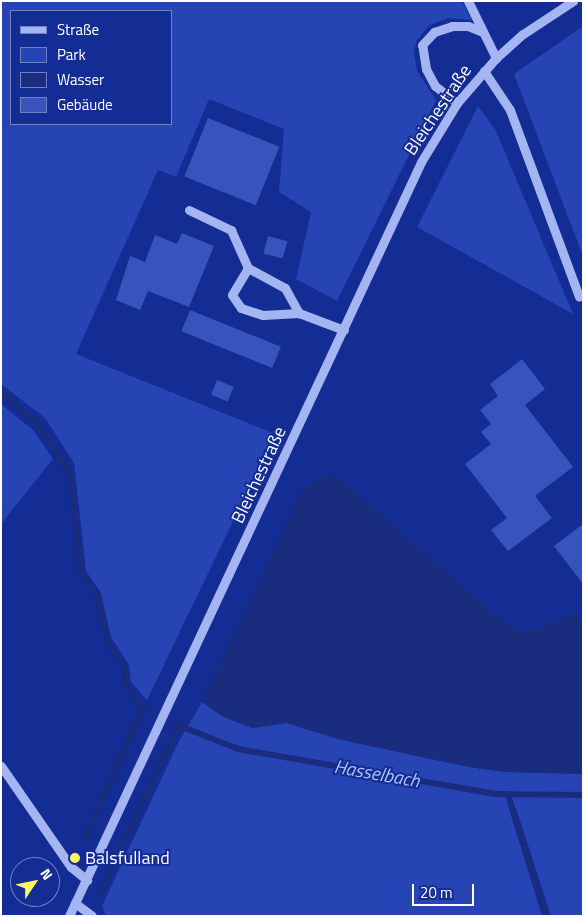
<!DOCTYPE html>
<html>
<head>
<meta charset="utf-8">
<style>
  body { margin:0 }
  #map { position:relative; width:584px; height:917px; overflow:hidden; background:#142d95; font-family:"Titillium Web",sans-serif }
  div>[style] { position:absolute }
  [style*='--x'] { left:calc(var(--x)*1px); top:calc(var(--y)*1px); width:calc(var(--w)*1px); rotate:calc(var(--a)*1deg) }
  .green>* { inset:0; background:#2744b4 }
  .water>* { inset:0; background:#1a2c7d }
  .stream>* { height:6px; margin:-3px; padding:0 3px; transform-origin:3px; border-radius:3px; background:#1a2c7d }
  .building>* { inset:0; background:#3853bc; transform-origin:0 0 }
  .minor>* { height:9px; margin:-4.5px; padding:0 4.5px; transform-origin:4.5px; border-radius:4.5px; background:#a4b5f2 }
  .dots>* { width:14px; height:14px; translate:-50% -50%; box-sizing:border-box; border:2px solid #142d95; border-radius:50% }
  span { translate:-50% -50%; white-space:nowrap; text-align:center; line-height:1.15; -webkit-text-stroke:4px #142d95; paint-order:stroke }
  .street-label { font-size:18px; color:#fff }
  .poi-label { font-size:18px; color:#fff }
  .left { translate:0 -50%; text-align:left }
  .water-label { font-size:19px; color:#b1c0f9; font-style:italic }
  .frame { position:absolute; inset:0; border:2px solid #fff; pointer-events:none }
  .legend { position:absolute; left:10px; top:10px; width:162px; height:115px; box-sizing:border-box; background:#142d95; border:1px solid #7281bf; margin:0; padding:6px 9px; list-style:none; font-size:15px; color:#fff }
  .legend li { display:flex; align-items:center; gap:10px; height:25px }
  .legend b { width:25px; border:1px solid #7281bf }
  .north { position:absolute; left:10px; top:857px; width:50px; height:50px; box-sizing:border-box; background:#142d95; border:1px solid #7281bf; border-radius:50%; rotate:56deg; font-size:14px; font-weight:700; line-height:20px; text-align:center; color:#fff }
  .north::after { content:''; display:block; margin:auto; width:18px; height:22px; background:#fff865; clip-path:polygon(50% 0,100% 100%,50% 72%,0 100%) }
  .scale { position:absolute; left:412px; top:884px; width:62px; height:22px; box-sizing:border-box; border:2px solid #fff; border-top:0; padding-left:6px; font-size:15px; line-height:18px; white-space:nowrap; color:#fff; -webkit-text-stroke:4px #142d95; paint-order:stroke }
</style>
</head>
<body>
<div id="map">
  <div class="green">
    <div style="clip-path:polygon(evenodd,1px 1px,462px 1px,472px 20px,448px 18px,430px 25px,417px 40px,414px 51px,417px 71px,436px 100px,337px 301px,296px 279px,311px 212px,279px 192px,284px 129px,209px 99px,176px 177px,158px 170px,76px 354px,275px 434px,147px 700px,131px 682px,129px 665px,111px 637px,101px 593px,86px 571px,74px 463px,45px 418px,1px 384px,1px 1px,171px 11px,171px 124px,11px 124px,11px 11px,171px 11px)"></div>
    <div style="clip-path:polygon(583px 26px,583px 256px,514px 74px)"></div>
    <div style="clip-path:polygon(478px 106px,495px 129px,573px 314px,417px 227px)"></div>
    <div style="clip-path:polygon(1px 404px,33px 430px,53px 459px,1px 524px)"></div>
    <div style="clip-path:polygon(202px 702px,222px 716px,252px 728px,287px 723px,338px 739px,469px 767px,505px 772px,583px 774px,583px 916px,551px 916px,516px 808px,509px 809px,542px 916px,106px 916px,102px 906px,179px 741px)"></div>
  </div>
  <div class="water">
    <div style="clip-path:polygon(334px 473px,497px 616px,524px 632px,576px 614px,583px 621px,583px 774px,505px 772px,469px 767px,338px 739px,287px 723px,252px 728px,222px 716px,202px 702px,304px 486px)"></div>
  </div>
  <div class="stream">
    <div style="--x:1;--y:393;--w:50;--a:40.1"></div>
    <div style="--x:39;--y:425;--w:52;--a:57.5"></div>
    <div style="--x:67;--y:469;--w:14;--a:69"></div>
    <div style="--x:72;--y:482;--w:89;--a:84.9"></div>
    <div style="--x:80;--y:571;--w:27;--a:54"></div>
    <div style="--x:96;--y:593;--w:45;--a:76"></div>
    <div style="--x:107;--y:637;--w:16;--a:68"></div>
    <div style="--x:113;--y:652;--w:19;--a:51"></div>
    <div style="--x:125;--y:667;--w:14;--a:90"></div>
    <div style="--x:125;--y:681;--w:24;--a:62"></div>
    <div style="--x:136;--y:702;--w:14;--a:34"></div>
    <div style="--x:175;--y:724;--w:68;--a:21.6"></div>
    <div style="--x:238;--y:749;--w:263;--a:9.9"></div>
    <div style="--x:497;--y:794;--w:86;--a:0.7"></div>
    <div style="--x:508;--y:795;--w:127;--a:72.6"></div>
    <div style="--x:84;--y:841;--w:146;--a:-66.2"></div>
    <div style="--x:100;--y:892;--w:184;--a:-64.6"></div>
  </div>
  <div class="building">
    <div style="left:208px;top:118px;width:77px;height:63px;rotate:22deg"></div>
    <div style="clip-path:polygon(182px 233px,214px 246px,189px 307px,148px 291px,140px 310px,116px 300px,130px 256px,145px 262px,155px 235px,177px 244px)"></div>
    <div style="left:268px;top:236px;width:20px;height:18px;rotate:15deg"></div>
    <div style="left:190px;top:310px;width:98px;height:23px;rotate:22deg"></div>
    <div style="clip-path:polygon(522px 359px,545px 389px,525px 405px,573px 467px,535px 496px,552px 518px,508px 551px,491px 530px,507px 518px,465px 464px,491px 444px,481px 432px,491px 424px,480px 410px,498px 396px,490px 384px)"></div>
    <div style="left:217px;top:380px;width:18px;height:16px;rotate:22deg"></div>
    <div style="clip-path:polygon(583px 524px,583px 584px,554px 546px)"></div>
  </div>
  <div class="minor">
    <div style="--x:468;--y:1;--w:64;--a:63.8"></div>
    <div style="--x:484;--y:71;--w:47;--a:56.3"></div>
    <div style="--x:510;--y:110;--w:199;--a:69.7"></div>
    <div style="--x:457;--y:103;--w:28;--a:-142"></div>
    <div style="--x:435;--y:86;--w:19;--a:-118"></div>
    <div style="--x:426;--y:69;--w:24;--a:-99"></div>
    <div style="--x:422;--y:45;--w:18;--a:-47"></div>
    <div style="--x:434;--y:32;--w:19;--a:-18"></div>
    <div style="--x:452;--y:26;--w:16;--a:0"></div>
    <div style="--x:468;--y:26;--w:16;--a:22"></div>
    <div style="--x:189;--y:210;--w:47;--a:25.5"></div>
    <div style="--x:231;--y:230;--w:42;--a:65.9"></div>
    <div style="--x:248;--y:268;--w:42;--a:28.4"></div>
    <div style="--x:285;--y:288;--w:29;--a:61"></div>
    <div style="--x:299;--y:313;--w:48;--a:20.7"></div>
    <div style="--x:248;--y:268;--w:31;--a:121"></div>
    <div style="--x:232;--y:295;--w:16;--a:55"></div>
    <div style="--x:241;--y:308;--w:23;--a:18"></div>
    <div style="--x:263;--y:315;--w:36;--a:-3"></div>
    <div style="--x:1;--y:766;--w:123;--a:55.3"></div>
    <div style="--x:71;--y:867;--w:21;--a:39"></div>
    <div style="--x:75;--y:903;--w:21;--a:37"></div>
    <div style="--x:69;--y:916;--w:832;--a:-64.97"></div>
    <div style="--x:421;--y:162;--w:69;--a:-58.6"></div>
    <div style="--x:457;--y:103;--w:60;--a:-49.1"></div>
    <div style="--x:496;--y:58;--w:36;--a:-42"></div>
    <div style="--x:523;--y:34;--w:60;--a:-33.4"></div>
  </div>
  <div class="dots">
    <div style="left:75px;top:858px;background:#fff865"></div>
  </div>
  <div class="street-label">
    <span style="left:438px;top:110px;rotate:-56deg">Bleichestraße</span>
    <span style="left:259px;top:475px;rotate:-65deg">Bleichestraße</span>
  </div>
  <div class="poi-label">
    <span class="left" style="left:85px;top:858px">Balsfulland</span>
  </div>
  <div class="water-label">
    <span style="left:377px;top:773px;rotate:10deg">Hasselbach</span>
  </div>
  <div class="frame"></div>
  <ul class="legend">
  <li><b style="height:6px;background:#a4b5f2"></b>Straße</li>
  <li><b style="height:14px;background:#2744b4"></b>Park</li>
  <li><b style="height:14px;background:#1a2c7d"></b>Wasser</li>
  <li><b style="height:14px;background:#3853bc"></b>Gebäude</li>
  </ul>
  <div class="north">N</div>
  <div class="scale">20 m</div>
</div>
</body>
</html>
